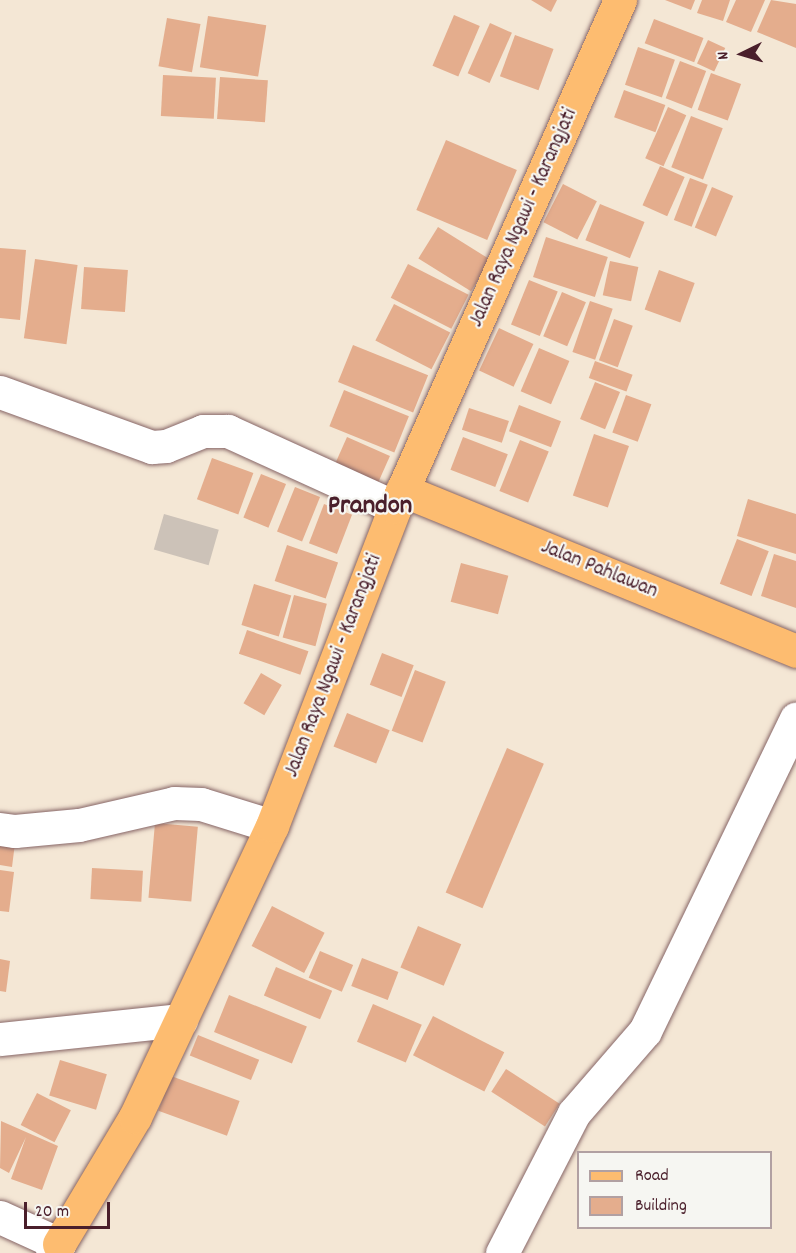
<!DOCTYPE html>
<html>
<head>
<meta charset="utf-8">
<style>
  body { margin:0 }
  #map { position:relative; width:796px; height:1253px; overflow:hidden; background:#f4e7d5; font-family:Dekko,sans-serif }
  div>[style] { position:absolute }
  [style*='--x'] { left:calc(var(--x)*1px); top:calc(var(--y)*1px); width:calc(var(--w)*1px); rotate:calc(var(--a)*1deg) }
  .industrial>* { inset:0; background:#ccc2b8; transform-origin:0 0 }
  .building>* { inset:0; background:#e4ad8d; transform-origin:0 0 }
  .roads { filter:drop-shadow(0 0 2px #866566) drop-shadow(0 0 2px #866566) }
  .minor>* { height:33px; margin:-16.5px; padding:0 16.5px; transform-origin:16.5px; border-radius:16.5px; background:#fff }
  .major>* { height:33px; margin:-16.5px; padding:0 16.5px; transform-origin:16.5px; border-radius:16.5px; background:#fdbc70 }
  span { translate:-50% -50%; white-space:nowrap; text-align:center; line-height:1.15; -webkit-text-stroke:4.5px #f6f6f2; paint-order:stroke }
  .street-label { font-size:21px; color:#4a1f2b }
  .district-label { font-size:27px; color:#4a1f2b; font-weight:700 }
  .legend { position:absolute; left:577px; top:1151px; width:195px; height:78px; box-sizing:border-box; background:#f6f6f2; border:2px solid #b1a0a2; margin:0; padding:8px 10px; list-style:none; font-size:18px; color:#4a1f2b }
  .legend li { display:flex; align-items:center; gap:12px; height:30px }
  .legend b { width:30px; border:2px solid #b1a0a2 }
  .north { position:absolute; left:712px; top:24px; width:60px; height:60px; -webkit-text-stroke:4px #f6f6f2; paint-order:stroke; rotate:265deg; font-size:16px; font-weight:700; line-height:24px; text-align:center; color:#4a1f2b }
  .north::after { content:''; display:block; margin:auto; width:21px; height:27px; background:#4a1f2b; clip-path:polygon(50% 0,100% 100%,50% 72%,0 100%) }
  .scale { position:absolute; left:24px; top:1202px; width:86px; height:27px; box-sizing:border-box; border:3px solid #4a1f2b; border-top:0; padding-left:8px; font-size:18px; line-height:21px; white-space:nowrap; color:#4a1f2b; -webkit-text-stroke:4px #f6f6f2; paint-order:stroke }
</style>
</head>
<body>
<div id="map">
  <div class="industrial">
    <div style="left:164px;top:514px;width:57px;height:37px;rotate:16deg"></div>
  </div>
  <div class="building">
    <div style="clip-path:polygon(531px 0,557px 0,551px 12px)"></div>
    <div style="clip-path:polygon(665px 0,695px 0,691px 10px)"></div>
    <div style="clip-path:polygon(702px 0,730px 0,723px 21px,697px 13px)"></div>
    <div style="clip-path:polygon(736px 0,765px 0,751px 32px,726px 22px)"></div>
    <div style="clip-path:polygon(771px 0,796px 4px,796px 48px,757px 32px)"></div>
    <div style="left:454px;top:15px;width:28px;height:55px;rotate:23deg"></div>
    <div style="left:208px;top:16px;width:59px;height:52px;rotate:9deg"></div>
    <div style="left:167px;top:18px;width:34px;height:49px;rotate:10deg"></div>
    <div style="left:654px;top:19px;width:53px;height:26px;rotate:21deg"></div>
    <div style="left:490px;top:23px;width:24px;height:55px;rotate:24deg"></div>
    <div style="left:515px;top:35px;width:41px;height:44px;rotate:20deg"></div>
    <div style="left:708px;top:40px;width:19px;height:26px;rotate:25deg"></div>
    <div style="left:638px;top:47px;width:39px;height:40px;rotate:19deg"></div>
    <div style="left:680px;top:61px;width:28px;height:40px;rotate:21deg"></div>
    <div style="left:711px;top:73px;width:32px;height:39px;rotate:20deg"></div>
    <div style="left:163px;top:75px;width:53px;height:41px;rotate:3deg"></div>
    <div style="left:220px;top:77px;width:48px;height:42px;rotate:4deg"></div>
    <div style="left:624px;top:90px;width:44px;height:29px;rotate:20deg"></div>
    <div style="left:668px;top:107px;width:20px;height:56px;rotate:24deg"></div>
    <div style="left:691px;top:116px;width:34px;height:55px;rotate:21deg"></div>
    <div style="left:446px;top:140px;width:77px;height:76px;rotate:23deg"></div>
    <div style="left:660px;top:166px;width:27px;height:43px;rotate:24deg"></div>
    <div style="left:690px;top:178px;width:19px;height:45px;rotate:21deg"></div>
    <div style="left:563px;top:184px;width:38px;height:43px;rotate:27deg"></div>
    <div style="left:712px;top:187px;width:23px;height:44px;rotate:23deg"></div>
    <div style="left:600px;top:204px;width:48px;height:39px;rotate:22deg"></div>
    <div style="left:438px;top:227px;width:62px;height:37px;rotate:32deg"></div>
    <div style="left:546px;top:237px;width:65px;height:42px;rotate:18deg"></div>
    <div style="clip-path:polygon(0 248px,26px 250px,20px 320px,0 318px)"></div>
    <div style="left:35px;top:259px;width:43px;height:80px;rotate:8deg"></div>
    <div style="left:610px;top:261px;width:29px;height:35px;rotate:12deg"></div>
    <div style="left:408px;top:264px;width:68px;height:38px;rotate:27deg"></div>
    <div style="left:84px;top:267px;width:44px;height:42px;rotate:4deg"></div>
    <div style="left:659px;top:270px;width:38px;height:42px;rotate:20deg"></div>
    <div style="left:529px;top:280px;width:31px;height:48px;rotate:22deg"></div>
    <div style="left:562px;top:292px;width:26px;height:48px;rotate:23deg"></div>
    <div style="left:590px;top:301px;width:24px;height:54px;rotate:19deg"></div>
    <div style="left:394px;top:304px;width:63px;height:41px;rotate:27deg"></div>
    <div style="left:614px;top:319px;width:20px;height:44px;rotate:20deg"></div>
    <div style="left:499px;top:328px;width:38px;height:47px;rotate:25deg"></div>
    <div style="left:353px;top:345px;width:81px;height:40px;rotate:22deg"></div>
    <div style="left:539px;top:348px;width:33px;height:47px;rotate:23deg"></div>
    <div style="left:595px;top:361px;width:40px;height:18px;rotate:20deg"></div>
    <div style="left:595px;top:382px;width:27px;height:40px;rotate:22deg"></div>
    <div style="left:344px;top:390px;width:70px;height:39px;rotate:22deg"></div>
    <div style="left:626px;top:395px;width:27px;height:40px;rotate:20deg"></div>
    <div style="left:519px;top:405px;width:45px;height:28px;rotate:21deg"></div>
    <div style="left:469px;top:408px;width:42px;height:23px;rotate:18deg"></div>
    <div style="left:594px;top:434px;width:37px;height:65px;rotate:19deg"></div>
    <div style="left:347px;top:437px;width:47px;height:30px;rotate:24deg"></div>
    <div style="left:463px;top:437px;width:48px;height:35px;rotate:21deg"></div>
    <div style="left:520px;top:440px;width:31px;height:55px;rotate:22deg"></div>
    <div style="left:212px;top:458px;width:44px;height:44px;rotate:20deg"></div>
    <div style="left:261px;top:474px;width:27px;height:47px;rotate:22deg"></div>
    <div style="left:295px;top:487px;width:27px;height:48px;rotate:22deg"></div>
    <div style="clip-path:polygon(748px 499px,796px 514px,796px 554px,737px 536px)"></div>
    <div style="left:324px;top:504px;width:30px;height:42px;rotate:21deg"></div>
    <div style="left:737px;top:539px;width:34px;height:48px;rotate:21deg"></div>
    <div style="left:287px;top:545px;width:54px;height:38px;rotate:19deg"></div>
    <div style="clip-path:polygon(774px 554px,796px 561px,796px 608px,761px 596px)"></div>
    <div style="left:461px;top:563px;width:49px;height:40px;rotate:15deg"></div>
    <div style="left:254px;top:584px;width:39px;height:43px;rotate:17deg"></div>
    <div style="left:294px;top:595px;width:34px;height:44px;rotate:15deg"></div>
    <div style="left:247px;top:630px;width:65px;height:25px;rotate:19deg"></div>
    <div style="left:382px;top:653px;width:34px;height:34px;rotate:21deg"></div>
    <div style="left:415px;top:670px;width:33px;height:65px;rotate:21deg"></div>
    <div style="left:261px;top:673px;width:24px;height:35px;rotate:30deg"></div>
    <div style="left:347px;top:713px;width:46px;height:36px;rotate:22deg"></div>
    <div style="left:507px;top:748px;width:40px;height:157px;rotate:23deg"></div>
    <div style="left:155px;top:823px;width:43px;height:75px;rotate:5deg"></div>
    <div style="clip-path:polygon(0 841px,15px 843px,12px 867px,0 865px)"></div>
    <div style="left:92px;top:868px;width:51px;height:31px;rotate:3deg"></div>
    <div style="clip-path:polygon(0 870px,14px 872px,9px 912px,0 911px)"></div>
    <div style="left:272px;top:906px;width:59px;height:45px;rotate:27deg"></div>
    <div style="left:418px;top:926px;width:47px;height:45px;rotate:23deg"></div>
    <div style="left:320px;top:951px;width:36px;height:29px;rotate:23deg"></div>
    <div style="left:362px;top:958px;width:39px;height:30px;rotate:21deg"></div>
    <div style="clip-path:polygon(0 959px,10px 961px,6px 992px,0 991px)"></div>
    <div style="left:276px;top:967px;width:61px;height:31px;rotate:23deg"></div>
    <div style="left:229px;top:995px;width:84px;height:40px;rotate:22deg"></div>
    <div style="left:373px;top:1004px;width:53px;height:41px;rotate:23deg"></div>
    <div style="left:433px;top:1016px;width:80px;height:44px;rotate:27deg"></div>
    <div style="left:198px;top:1035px;width:66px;height:22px;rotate:22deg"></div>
    <div style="left:60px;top:1060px;width:49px;height:37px;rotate:17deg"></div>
    <div style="left:506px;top:1069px;width:64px;height:27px;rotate:33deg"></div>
    <div style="left:171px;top:1076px;width:73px;height:37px;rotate:20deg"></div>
    <div style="left:37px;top:1093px;width:38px;height:36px;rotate:27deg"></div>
    <div style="clip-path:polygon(1px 1121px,58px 1146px,42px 1190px,11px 1179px,26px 1137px,9px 1173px,0 1168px)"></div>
  </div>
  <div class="roads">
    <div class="minor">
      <div style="--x:0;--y:392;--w:162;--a:19.9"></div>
      <div style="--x:152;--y:447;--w:14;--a:-4"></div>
      <div style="--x:166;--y:446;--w:40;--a:-22"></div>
      <div style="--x:203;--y:431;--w:25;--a:0"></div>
      <div style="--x:228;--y:431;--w:183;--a:24.5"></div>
      <div style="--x:0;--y:829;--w:15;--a:8"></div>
      <div style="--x:15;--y:831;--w:64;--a:-5.4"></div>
      <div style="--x:79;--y:825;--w:98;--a:-13"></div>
      <div style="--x:174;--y:803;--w:27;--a:2"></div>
      <div style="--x:201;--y:804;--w:74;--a:17.2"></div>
      <div style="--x:0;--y:1039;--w:182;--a:-6"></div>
      <div style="--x:0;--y:1217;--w:65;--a:24.6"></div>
      <div style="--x:59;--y:1244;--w:11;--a:128"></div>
      <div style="--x:502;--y:1253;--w:157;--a:-62.8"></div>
      <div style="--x:574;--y:1113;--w:108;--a:-49.1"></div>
      <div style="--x:645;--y:1031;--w:347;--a:-64.2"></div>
    </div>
    <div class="major">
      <div style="--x:402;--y:490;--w:426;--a:22.2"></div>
      <div style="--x:59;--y:1244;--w:148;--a:-59.1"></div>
      <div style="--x:135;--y:1117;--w:322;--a:-64.8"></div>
      <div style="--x:272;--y:826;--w:342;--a:-68.9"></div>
      <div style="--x:395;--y:507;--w:555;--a:-66.07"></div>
    </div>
  </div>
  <div class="street-label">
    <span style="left:524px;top:218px;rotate:-66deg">Jalan Raya Ngawi - Karangjati</span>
    <span style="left:599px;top:570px;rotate:22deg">Jalan Pahlawan</span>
    <span style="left:334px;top:666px;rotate:-69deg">Jalan Raya Ngawi - Karangjati</span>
  </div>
  <div class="district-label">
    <span style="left:370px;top:507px">Prandon</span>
  </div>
  <ul class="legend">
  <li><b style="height:8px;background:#fdbc70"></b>Road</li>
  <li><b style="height:16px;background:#e4ad8d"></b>Building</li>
  </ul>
  <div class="north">N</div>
  <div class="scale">20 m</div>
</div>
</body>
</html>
